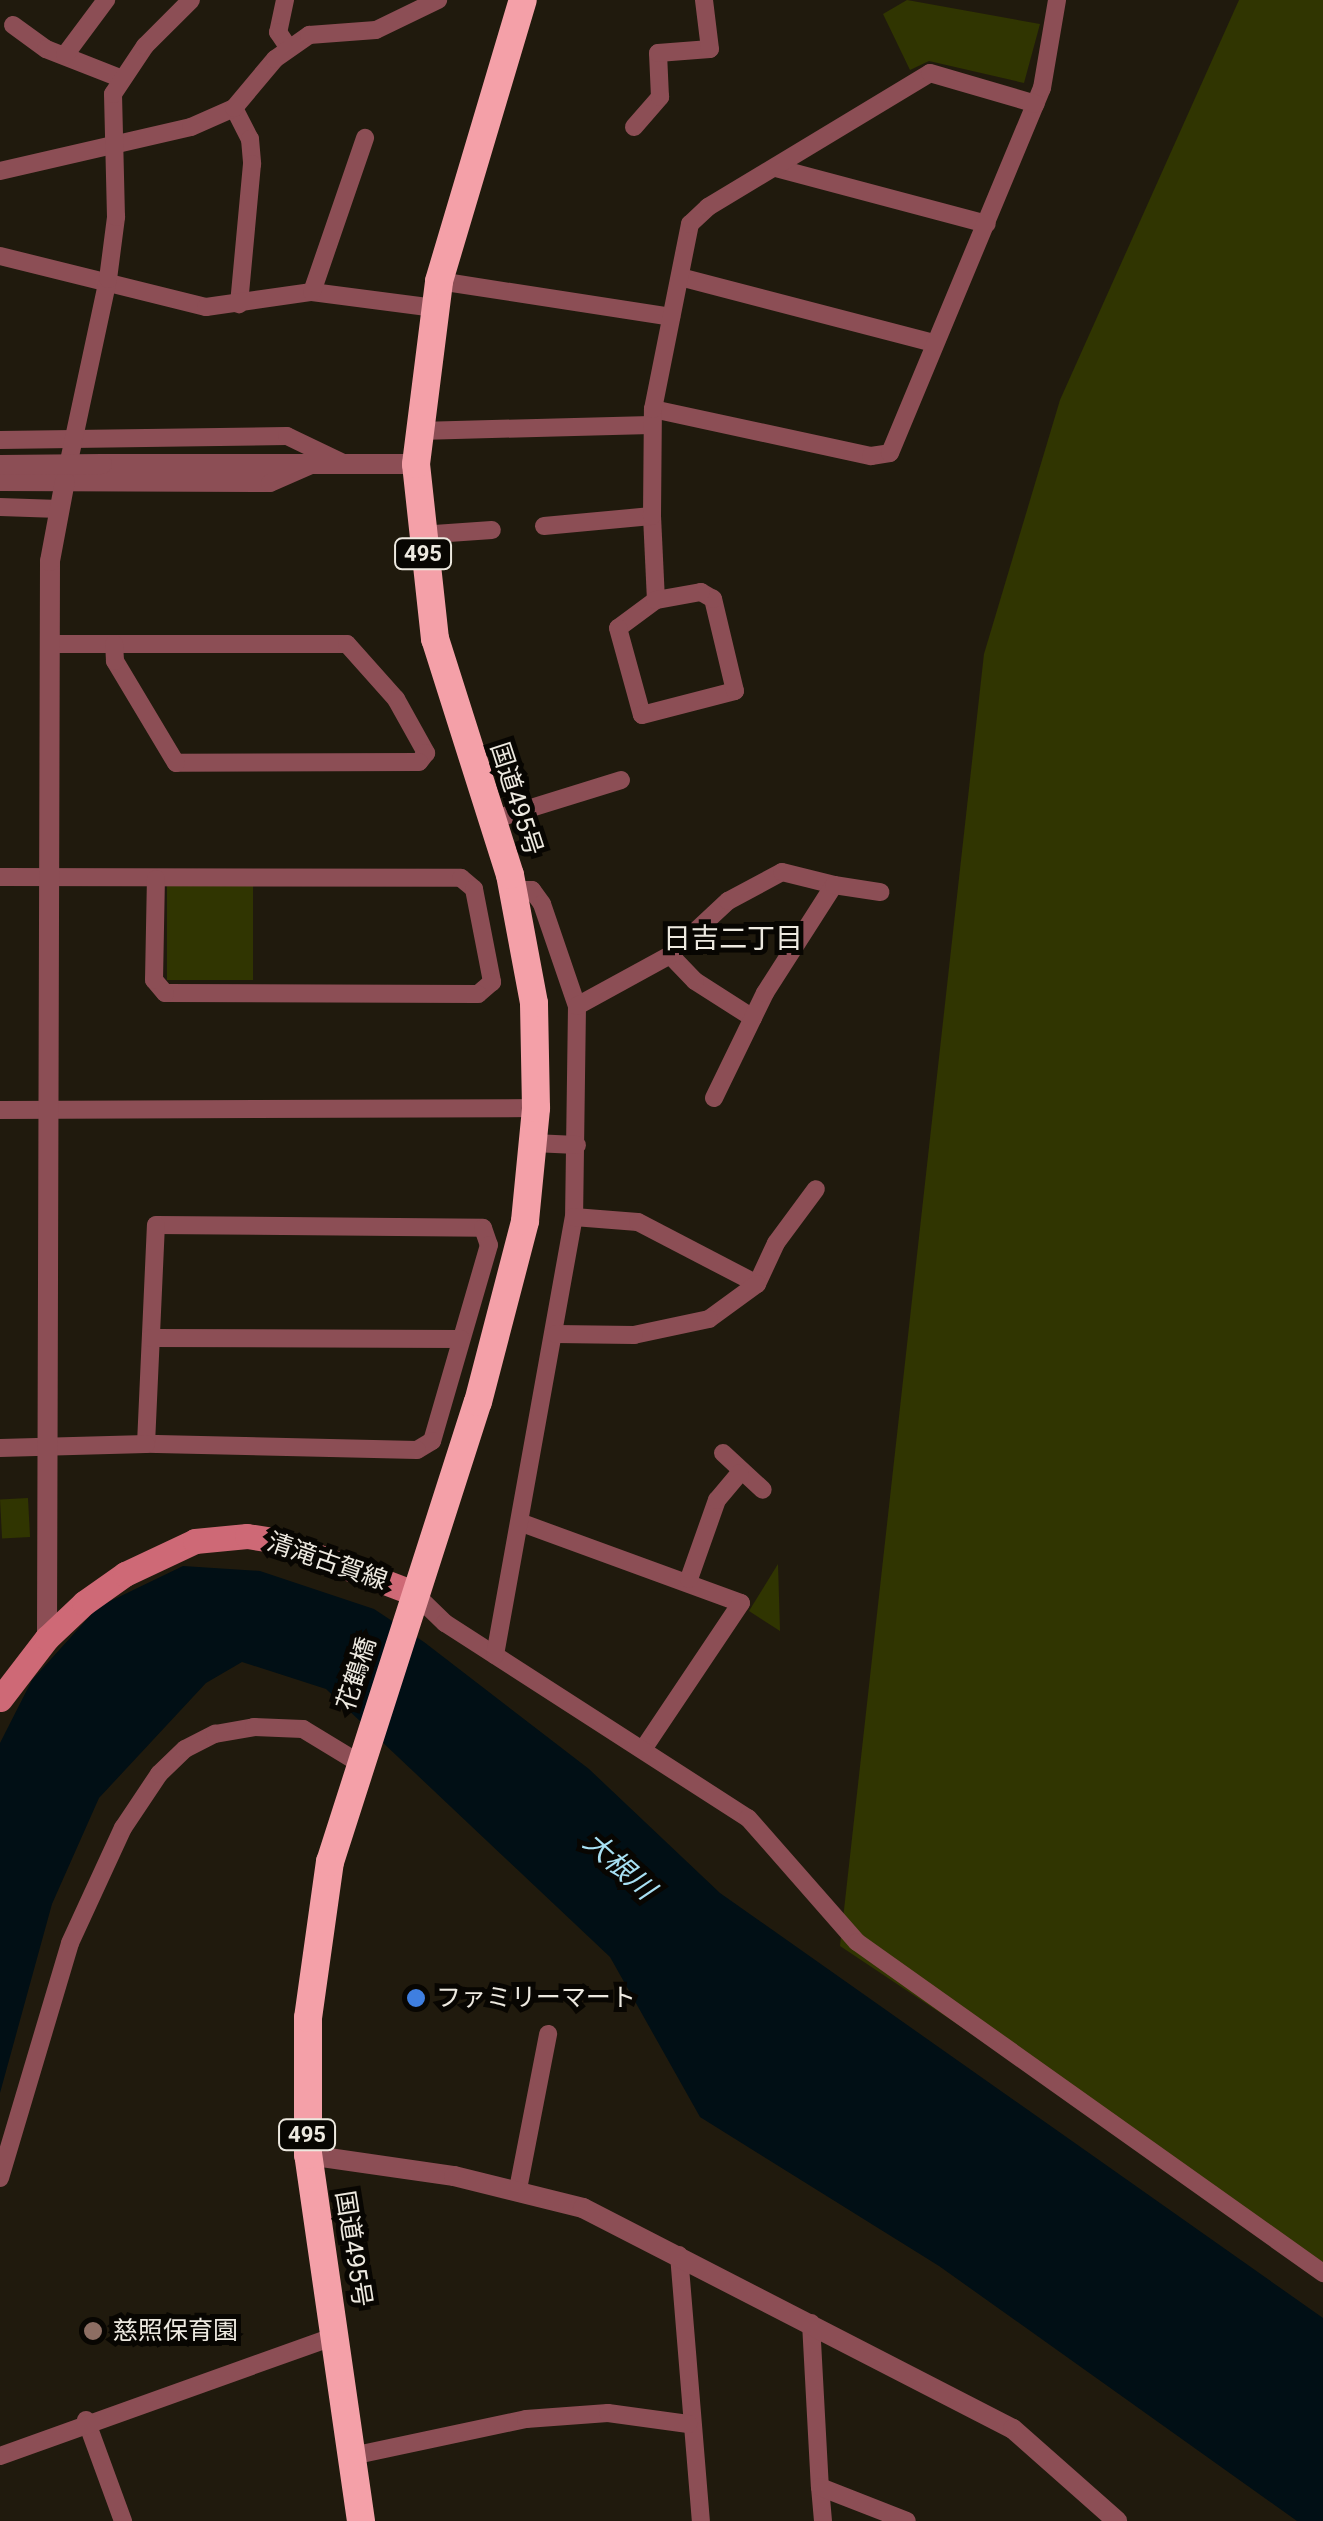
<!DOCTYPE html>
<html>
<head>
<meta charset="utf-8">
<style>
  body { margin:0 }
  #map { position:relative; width:1323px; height:2521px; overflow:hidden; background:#201a0d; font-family:Roboto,"Noto Sans JP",sans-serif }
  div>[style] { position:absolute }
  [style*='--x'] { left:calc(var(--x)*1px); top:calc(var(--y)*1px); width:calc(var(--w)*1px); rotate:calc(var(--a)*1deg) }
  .green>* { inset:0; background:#303501; transform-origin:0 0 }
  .water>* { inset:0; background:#010f15 }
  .minor>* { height:18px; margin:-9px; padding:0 9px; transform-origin:9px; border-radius:9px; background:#8c4e55 }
  .tertiary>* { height:20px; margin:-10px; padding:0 10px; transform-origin:10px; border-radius:10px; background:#8c4e55 }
  .secondary>* { height:25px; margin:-12.5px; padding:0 12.5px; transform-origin:12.5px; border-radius:12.5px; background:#ce6976 }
  .trunk>* { height:28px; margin:-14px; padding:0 14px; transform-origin:14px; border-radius:14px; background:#f4a0a8 }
  .tertiary-bridge>* { height:20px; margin:-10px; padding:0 10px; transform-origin:10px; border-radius:10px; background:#8c4e55 }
  .dots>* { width:28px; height:28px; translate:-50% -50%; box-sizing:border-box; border:5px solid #080602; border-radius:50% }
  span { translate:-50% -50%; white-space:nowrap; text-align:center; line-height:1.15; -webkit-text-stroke:10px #080602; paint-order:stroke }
  .shield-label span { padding:2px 8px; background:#080602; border:2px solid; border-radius:8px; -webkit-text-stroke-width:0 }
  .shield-label { font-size:22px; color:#ede9e0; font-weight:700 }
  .street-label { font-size:25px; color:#ede9e0 }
  .poi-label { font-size:25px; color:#ede9e0 }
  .left { translate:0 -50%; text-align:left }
  .neighbourhood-label { font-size:28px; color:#ede9e0 }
  .water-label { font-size:28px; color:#a8e0f3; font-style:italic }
</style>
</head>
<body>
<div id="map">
  <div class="green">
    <div style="clip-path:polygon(907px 0,1040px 24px,1024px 83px,929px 61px,910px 70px,883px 14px)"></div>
    <div style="clip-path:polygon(1239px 0,1323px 0,1323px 2268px,840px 1946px,984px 654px,1060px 400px)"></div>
    <div style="left:167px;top:885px;width:86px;height:95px"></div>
    <div style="left:28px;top:1498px;width:39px;height:28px;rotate:87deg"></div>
    <div style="clip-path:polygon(778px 1564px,780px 1631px,749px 1611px)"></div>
  </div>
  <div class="water">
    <div style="clip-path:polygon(183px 1566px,260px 1571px,374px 1609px,424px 1642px,589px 1769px,720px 1893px,1323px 2318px,1323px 2521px,1297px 2521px,939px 2266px,700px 2117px,610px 1957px,326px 1689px,242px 1662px,206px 1683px,99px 1798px,52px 1904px,0 2093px,0 1743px,32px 1680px,98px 1607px)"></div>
  </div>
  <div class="minor">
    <div style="--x:285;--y:0;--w:33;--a:102"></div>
    <div style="--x:278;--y:32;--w:18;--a:56"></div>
    <div style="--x:13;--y:25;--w:41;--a:36"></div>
    <div style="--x:46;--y:49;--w:79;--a:21.4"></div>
    <div style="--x:65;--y:55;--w:69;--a:-53.3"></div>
    <div style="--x:234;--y:108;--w:35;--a:63"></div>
    <div style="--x:250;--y:139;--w:25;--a:85"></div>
    <div style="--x:252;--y:164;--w:141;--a:95.3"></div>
    <div style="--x:634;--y:127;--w:40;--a:-49"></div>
    <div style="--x:660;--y:97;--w:44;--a:-92.6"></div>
    <div style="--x:658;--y:53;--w:52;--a:-4.4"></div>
    <div style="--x:710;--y:49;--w:49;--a:-97"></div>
    <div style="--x:776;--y:168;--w:218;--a:14.9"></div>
    <div style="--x:0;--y:171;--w:196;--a:-13"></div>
    <div style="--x:191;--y:127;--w:47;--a:-23.8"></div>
    <div style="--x:234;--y:108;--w:64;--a:-50.1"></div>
    <div style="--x:275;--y:59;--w:42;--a:-35.2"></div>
    <div style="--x:309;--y:35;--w:67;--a:-4.3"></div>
    <div style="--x:376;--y:30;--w:69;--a:-25.8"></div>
    <div style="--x:0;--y:256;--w:212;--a:13.9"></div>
    <div style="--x:206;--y:307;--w:107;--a:-8.1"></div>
    <div style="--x:312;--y:292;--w:124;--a:7.4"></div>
    <div style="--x:680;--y:277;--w:262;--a:14.6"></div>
    <div style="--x:439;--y:281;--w:235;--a:8.8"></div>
    <div style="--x:312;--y:292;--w:163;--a:-71"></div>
    <div style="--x:653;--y:409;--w:223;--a:12.2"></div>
    <div style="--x:871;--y:456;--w:19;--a:-9"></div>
    <div style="--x:890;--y:453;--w:395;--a:-67.4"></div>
    <div style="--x:1042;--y:88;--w:89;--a:-80.3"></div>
    <div style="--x:419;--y:431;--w:232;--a:-1.5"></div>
    <div style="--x:0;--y:440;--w:287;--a:-0.8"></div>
    <div style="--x:287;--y:436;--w:62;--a:25.7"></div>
    <div style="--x:66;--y:475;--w:200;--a:-77.9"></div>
    <div style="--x:108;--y:279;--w:63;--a:-82.6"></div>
    <div style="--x:116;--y:217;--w:123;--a:-91.4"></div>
    <div style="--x:113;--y:94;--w:58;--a:-56.3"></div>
    <div style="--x:145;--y:46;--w:65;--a:-45"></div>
    <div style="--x:0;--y:482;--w:270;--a:0.2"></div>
    <div style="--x:270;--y:483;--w:43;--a:-23.6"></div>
    <div style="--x:0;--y:507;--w:59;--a:1.9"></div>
    <div style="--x:652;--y:516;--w:84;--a:87.3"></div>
    <div style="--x:656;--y:600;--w:47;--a:143.6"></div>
    <div style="--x:618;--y:628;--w:90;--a:74.6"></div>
    <div style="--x:642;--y:715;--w:96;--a:-14.5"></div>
    <div style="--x:735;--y:691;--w:95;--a:-103.4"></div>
    <div style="--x:713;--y:599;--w:14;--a:-150"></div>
    <div style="--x:701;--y:592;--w:46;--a:169.9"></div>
    <div style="--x:544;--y:526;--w:108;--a:-5.3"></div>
    <div style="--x:652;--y:516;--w:107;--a:-89.5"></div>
    <div style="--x:653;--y:409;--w:189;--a:-78.7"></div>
    <div style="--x:690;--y:224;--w:25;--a:-43"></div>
    <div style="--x:708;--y:207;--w:259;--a:-31.1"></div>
    <div style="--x:930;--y:73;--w:110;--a:16.3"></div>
    <div style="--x:420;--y:535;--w:72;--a:-4"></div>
    <div style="--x:49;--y:644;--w:298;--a:0"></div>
    <div style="--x:347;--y:644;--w:74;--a:48.3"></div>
    <div style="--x:396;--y:699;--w:62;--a:60.9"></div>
    <div style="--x:426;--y:753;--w:11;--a:128"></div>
    <div style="--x:419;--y:762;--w:243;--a:179.8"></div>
    <div style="--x:176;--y:763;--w:119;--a:-120.9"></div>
    <div style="--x:115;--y:661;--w:17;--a:-93"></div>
    <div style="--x:492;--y:820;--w:135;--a:-17.2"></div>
    <div style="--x:0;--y:877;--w:461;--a:0.1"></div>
    <div style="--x:461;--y:878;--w:17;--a:40"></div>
    <div style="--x:474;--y:889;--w:95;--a:79"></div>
    <div style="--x:492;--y:982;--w:18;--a:139"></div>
    <div style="--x:478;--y:994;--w:313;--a:-179.8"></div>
    <div style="--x:165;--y:993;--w:17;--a:-130"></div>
    <div style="--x:154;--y:980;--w:101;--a:-88.9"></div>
    <div style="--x:514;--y:890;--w:18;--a:0"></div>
    <div style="--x:532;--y:890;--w:17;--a:54"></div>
    <div style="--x:542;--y:904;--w:108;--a:71.1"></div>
    <div style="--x:577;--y:1006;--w:211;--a:90.8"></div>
    <div style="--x:577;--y:1006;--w:106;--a:-28.7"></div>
    <div style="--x:753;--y:1018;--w:69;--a:-147.5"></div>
    <div style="--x:695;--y:981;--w:36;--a:-134"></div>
    <div style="--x:670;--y:955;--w:79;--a:-43"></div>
    <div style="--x:728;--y:901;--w:61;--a:-28.2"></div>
    <div style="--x:782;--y:872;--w:54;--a:14"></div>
    <div style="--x:714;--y:1098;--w:117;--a:-64.1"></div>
    <div style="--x:765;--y:993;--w:128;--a:-57.4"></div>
    <div style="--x:834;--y:885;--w:47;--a:8.7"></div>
    <div style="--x:0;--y:1110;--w:536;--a:-0.21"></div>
    <div style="--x:533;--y:1143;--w:44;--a:2.6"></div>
    <div style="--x:156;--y:1225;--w:327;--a:0.5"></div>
    <div style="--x:483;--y:1228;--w:18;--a:71"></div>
    <div style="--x:489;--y:1245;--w:204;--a:106.2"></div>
    <div style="--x:432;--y:1441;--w:17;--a:149"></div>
    <div style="--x:417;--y:1450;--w:271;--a:-178.7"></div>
    <div style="--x:146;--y:1444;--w:219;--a:-87.4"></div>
    <div style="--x:757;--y:1284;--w:45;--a:-65.1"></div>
    <div style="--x:776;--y:1243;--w:67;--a:-53.5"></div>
    <div style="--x:151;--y:1338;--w:310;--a:0.2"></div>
    <div style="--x:0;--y:1448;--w:146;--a:-1.6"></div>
    <div style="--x:723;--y:1453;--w:54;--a:42.8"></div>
    <div style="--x:522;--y:1523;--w:233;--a:20.1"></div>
    <div style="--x:741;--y:1603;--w:174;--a:123.8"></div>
    <div style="--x:689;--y:1579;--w:84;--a:-70.5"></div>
    <div style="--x:717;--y:1500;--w:35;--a:-50"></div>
    <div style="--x:414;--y:1593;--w:43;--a:44.1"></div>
    <div style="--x:445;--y:1623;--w:360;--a:32.8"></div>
    <div style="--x:748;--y:1818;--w:165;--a:48.7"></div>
    <div style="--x:857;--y:1942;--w:572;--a:35.39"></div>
    <div style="--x:495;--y:1655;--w:445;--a:-79.8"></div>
    <div style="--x:574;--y:1217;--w:64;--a:4.5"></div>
    <div style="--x:638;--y:1222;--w:134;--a:27.5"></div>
    <div style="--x:757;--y:1284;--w:59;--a:143.9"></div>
    <div style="--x:709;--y:1319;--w:77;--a:168"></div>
    <div style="--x:634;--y:1335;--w:78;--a:-179.3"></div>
    <div style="--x:0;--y:2178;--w:245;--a:-73.4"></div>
    <div style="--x:70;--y:1943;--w:127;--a:-65.3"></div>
    <div style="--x:123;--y:1828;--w:65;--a:-56.3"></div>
    <div style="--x:159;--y:1774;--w:36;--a:-44"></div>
    <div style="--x:185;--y:1749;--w:34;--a:-27"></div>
    <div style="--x:215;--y:1734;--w:40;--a:-10"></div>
    <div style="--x:254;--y:1727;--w:49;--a:2.3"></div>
    <div style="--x:303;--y:1729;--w:66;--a:31.3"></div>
    <div style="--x:518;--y:2189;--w:158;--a:-79"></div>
    <div style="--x:679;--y:2255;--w:267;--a:85.3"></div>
    <div style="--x:811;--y:2323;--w:164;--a:86.9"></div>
    <div style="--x:86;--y:2420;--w:108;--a:69.9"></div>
    <div style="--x:0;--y:2456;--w:357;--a:-19.7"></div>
    <div style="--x:352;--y:2456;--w:178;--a:-12"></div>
    <div style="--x:526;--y:2419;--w:82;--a:-4.2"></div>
    <div style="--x:608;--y:2413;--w:81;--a:7.8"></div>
    <div style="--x:823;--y:2521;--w:34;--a:-95"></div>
    <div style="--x:820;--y:2487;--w:93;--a:21.3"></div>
  </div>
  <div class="tertiary">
    <div style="--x:102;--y:464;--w:314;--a:0"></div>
    <div style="--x:47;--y:1638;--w:1077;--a:-89.84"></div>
    <div style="--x:50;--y:561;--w:81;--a:-79.4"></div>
    <div style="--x:308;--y:2155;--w:148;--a:8.2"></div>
    <div style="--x:454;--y:2176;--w:133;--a:13.9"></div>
    <div style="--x:583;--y:2208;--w:483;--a:27.2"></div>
    <div style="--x:1013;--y:2429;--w:139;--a:41.5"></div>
  </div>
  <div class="secondary">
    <div style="--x:0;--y:1699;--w:77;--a:-52.4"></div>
    <div style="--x:47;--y:1638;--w:51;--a:-43.4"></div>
    <div style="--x:84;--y:1603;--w:50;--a:-35.3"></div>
    <div style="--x:125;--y:1574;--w:77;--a:-25.2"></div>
    <div style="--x:195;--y:1541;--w:52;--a:-5.5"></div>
    <div style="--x:247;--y:1536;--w:30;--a:9"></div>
    <div style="--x:277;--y:1541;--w:147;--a:20.8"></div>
  </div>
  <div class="trunk">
    <div style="--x:361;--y:2521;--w:370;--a:-98.2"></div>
    <div style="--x:308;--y:2155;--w:137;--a:-90"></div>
    <div style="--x:308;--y:2018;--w:158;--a:-82"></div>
    <div style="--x:330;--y:1862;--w:483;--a:-72.2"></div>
    <div style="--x:478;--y:1402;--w:187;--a:-75.4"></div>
    <div style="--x:525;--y:1221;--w:114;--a:-84.4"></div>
    <div style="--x:536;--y:1108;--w:105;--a:-91.1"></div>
    <div style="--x:534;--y:1003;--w:130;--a:-100.6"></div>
    <div style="--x:510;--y:875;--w:248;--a:-107.6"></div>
    <div style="--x:435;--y:639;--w:176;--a:-96.2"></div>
    <div style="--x:416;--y:464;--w:184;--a:-82.8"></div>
    <div style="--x:439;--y:281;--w:293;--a:-73.4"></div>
  </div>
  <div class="tertiary-bridge">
    <div style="--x:0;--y:465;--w:102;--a:-0.6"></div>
  </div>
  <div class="dots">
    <div style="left:416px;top:1998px;background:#3f7fe0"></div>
    <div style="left:93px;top:2331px;background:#8d6e63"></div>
  </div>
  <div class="shield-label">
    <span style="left:423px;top:554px">495</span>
    <span style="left:307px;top:2135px">495</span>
  </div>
  <div class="street-label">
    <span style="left:516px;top:799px;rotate:72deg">国道495号</span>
    <span style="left:327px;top:1562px;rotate:19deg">清滝古賀線</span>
    <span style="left:357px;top:1674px;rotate:-72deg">花鶴橋</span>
    <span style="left:353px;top:2249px;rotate:81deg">国道495号</span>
  </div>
  <div class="poi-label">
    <span class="left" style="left:436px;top:1998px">ファミリーマート</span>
    <span class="left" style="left:113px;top:2331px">慈照保育園</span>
  </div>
  <div class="neighbourhood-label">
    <span style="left:733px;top:939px">日吉二丁目</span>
  </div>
  <div class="water-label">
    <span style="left:619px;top:1866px;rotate:42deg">大根川</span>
  </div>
</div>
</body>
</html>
